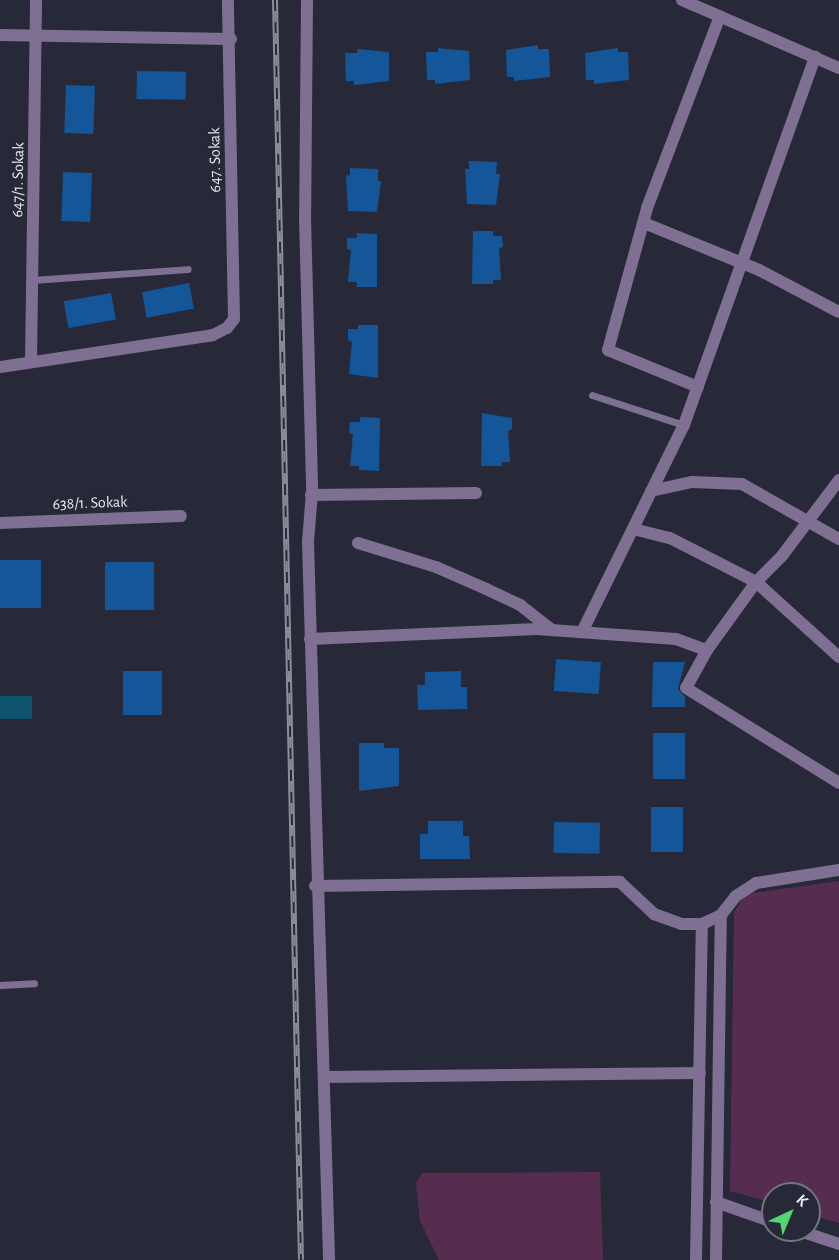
<!DOCTYPE html>
<html>
<head>
<meta charset="utf-8">
<style>
  body { margin:0 }
  #map { position:relative; width:839px; height:1260px; overflow:hidden; background:#272939; font-family:"Alegreya Sans",sans-serif }
  div>[style] { position:absolute }
  [style*='--x'] { left:calc(var(--x)*1px); top:calc(var(--y)*1px); width:calc(var(--w)*1px); rotate:calc(var(--a)*1deg) }
  .green>* { inset:0; background:#562d51 }
  .water>* { inset:0; background:#0e546c; transform-origin:0 0 }
  .building>* { inset:0; background:#145698; transform-origin:0 0 }
  .service>* { height:7px; margin:-3.5px; padding:0 3.5px; transform-origin:3.5px; border-radius:3.5px; background:#7f6f92 }
  .minor>* { height:12px; margin:-6px; padding:0 6px; transform-origin:6px; border-radius:6px; background:#7f6f92 }
  .tertiary>* { height:12px; margin:-6px; padding:0 6px; transform-origin:6px; border-radius:6px; background:#7f6f92 }
  .rail>* { height:6px; margin-top:-3px; transform-origin:0; background:repeating-linear-gradient(90deg,#272939 0 11px,#8b8d9a 0 22px); box-sizing:border-box; border-block:2px solid #8b8d9a }
  span { translate:-50% -50%; white-space:nowrap; text-align:center; line-height:1.15; -webkit-text-stroke:5px #272939; paint-order:stroke }
  .street-label { font-size:16px; color:#e6e8f3 }
  .north { position:absolute; left:761px; top:1182px; width:60px; height:60px; box-sizing:border-box; background:#272939; border:2px solid #737583; border-radius:50%; rotate:44deg; font-size:16px; font-weight:700; line-height:24px; text-align:center; color:#e6e8f3 }
  .north::after { content:''; display:block; margin:auto; width:21px; height:27px; background:#52d673; clip-path:polygon(50% 0,100% 100%,50% 72%,0 100%) }
</style>
</head>
<body>
<div id="map">
  <div class="green">
    <div style="clip-path:polygon(839px 881px,839px 1223px,809px 1214px,809px 1194px,773px 1194px,773px 1203px,730px 1191px,734px 912px,746px 894px)"></div>
    <div style="clip-path:polygon(600px 1172px,603px 1260px,439px 1260px,420px 1221px,416px 1183px,422px 1173px)"></div>
  </div>
  <div class="water">
    <div style="left:32px;top:696px;width:23px;height:32px;rotate:90deg"></div>
  </div>
  <div class="building">
    <div style="clip-path:polygon(538px 45px,538px 49px,549px 49px,550px 77px,514px 81px,514px 77px,507px 77px,506px 50px)"></div>
    <div style="clip-path:polygon(438px 48px,469px 51px,470px 80px,435px 84px,435px 80px,427px 80px,426px 52px,438px 52px)"></div>
    <div style="clip-path:polygon(618px 48px,618px 52px,628px 52px,629px 80px,594px 84px,594px 80px,586px 80px,585px 53px)"></div>
    <div style="clip-path:polygon(357px 49px,389px 52px,389px 81px,354px 85px,354px 81px,346px 81px,345px 53px,357px 53px)"></div>
    <div style="left:137px;top:71px;width:49px;height:28px;rotate:1deg"></div>
    <div style="left:66px;top:85px;width:29px;height:48px;rotate:2deg"></div>
    <div style="clip-path:polygon(469px 161px,497px 162px,496px 174px,500px 174px,496px 205px,467px 204px,465px 169px,469px 169px)"></div>
    <div style="clip-path:polygon(350px 168px,378px 169px,378px 181px,381px 181px,377px 212px,348px 211px,346px 175px,350px 176px)"></div>
    <div style="left:63px;top:172px;width:29px;height:49px;rotate:2deg"></div>
    <div style="clip-path:polygon(473px 231px,493px 231px,493px 236px,502px 236px,503px 247px,499px 248px,501px 280px,493px 280px,493px 284px,472px 284px)"></div>
    <div style="clip-path:polygon(357px 233px,377px 234px,377px 287px,357px 287px,357px 282px,348px 282px,351px 250px,347px 249px,347px 238px,357px 238px)"></div>
    <div style="left:189px;top:283px;width:26px;height:48px;rotate:79deg"></div>
    <div style="left:111px;top:293px;width:27px;height:48px;rotate:80deg"></div>
    <div style="clip-path:polygon(358px 325px,378px 325px,378px 378px,349px 374px,352px 342px,348px 340px,348px 329px,358px 329px)"></div>
    <div style="clip-path:polygon(482px 413px,512px 418px,512px 429px,508px 431px,510px 462px,502px 462px,502px 466px,481px 466px)"></div>
    <div style="clip-path:polygon(360px 417px,380px 418px,379px 471px,359px 470px,359px 466px,350px 466px,353px 434px,349px 433px,350px 422px,360px 422px)"></div>
    <div style="left:0;top:560px;width:41px;height:48px"></div>
    <div style="left:105px;top:562px;width:49px;height:48px"></div>
    <div style="left:556px;top:659px;width:45px;height:32px;rotate:4deg"></div>
    <div style="clip-path:polygon(653px 662px,685px 662px,678px 689px,685px 697px,685px 707px,652px 707px)"></div>
    <div style="left:123px;top:671px;width:39px;height:44px"></div>
    <div style="clip-path:polygon(461px 671px,461px 687px,467px 687px,467px 709px,418px 710px,417px 685px,425px 685px,425px 672px)"></div>
    <div style="left:653px;top:733px;width:32px;height:46px"></div>
    <div style="clip-path:polygon(359px 743px,384px 743px,384px 748px,399px 748px,399px 786px,359px 791px)"></div>
    <div style="left:651px;top:807px;width:32px;height:45px"></div>
    <div style="clip-path:polygon(428px 821px,463px 821px,463px 836px,469px 836px,470px 859px,420px 859px,420px 834px,428px 834px)"></div>
    <div style="left:554px;top:822px;width:46px;height:31px;rotate:1deg"></div>
  </div>
  <div class="service">
    <div style="--x:32;--y:280;--w:156;--a:-4"></div>
    <div style="--x:592;--y:395;--w:97;--a:18.1"></div>
    <div style="--x:0;--y:985;--w:34;--a:-3"></div>
  </div>
  <div class="minor">
    <div style="--x:307;--y:0;--w:217;--a:90.5"></div>
    <div style="--x:305;--y:217;--w:275;--a:88.5"></div>
    <div style="--x:312;--y:492;--w:50;--a:94.6"></div>
    <div style="--x:308;--y:542;--w:718;--a:88.32"></div>
    <div style="--x:682;--y:0;--w:171;--a:23.4"></div>
    <div style="--x:0;--y:35;--w:231;--a:1"></div>
    <div style="--x:644;--y:223;--w:124;--a:22.2"></div>
    <div style="--x:759;--y:270;--w:90;--a:27.7"></div>
    <div style="--x:31;--y:361;--w:361;--a:-89.2"></div>
    <div style="--x:0;--y:367;--w:215;--a:-8.5"></div>
    <div style="--x:213;--y:335;--w:16;--a:-27"></div>
    <div style="--x:227;--y:328;--w:11;--a:-52"></div>
    <div style="--x:234;--y:319;--w:319;--a:-91.1"></div>
    <div style="--x:698;--y:387;--w:97;--a:-157.7"></div>
    <div style="--x:608;--y:350;--w:147;--a:-74.6"></div>
    <div style="--x:647;--y:208;--w:205;--a:-69.2"></div>
    <div style="--x:839;--y:480;--w:95;--a:126.9"></div>
    <div style="--x:782;--y:556;--w:37;--a:135"></div>
    <div style="--x:756;--y:582;--w:84;--a:125.8"></div>
    <div style="--x:707;--y:650;--w:43;--a:118.9"></div>
    <div style="--x:686;--y:688;--w:180;--a:31.8"></div>
    <div style="--x:651;--y:491;--w:42;--a:-12.4"></div>
    <div style="--x:692;--y:482;--w:50;--a:2.3"></div>
    <div style="--x:742;--y:484;--w:112;--a:29.6"></div>
    <div style="--x:311;--y:495;--w:165;--a:-0.7"></div>
    <div style="--x:0;--y:523;--w:181;--a:-2.2"></div>
    <div style="--x:633;--y:529;--w:38;--a:14"></div>
    <div style="--x:670;--y:538;--w:97;--a:27.1"></div>
    <div style="--x:756;--y:582;--w:112;--a:42.1"></div>
    <div style="--x:358;--y:543;--w:82;--a:17.1"></div>
    <div style="--x:436;--y:567;--w:55;--a:23.7"></div>
    <div style="--x:486;--y:589;--w:38;--a:25"></div>
    <div style="--x:520;--y:605;--w:41;--a:38"></div>
    <div style="--x:582;--y:632;--w:231;--a:-63.8"></div>
    <div style="--x:684;--y:425;--w:391;--a:-70.4"></div>
    <div style="--x:310;--y:639;--w:227;--a:-2.5"></div>
    <div style="--x:537;--y:629;--w:139;--a:4.1"></div>
    <div style="--x:676;--y:639;--w:33;--a:20"></div>
    <div style="--x:315;--y:886;--w:305;--a:-0.8"></div>
    <div style="--x:620;--y:882;--w:47;--a:43.3"></div>
    <div style="--x:654;--y:914;--w:29;--a:20"></div>
    <div style="--x:681;--y:924;--w:21;--a:0"></div>
    <div style="--x:702;--y:924;--w:21;--a:-25"></div>
    <div style="--x:721;--y:915;--w:24;--a:-52"></div>
    <div style="--x:736;--y:896;--w:24;--a:-33"></div>
    <div style="--x:756;--y:883;--w:84;--a:-8.9"></div>
    <div style="--x:325;--y:1077;--w:375;--a:-0.6"></div>
    <div style="--x:716;--y:1202;--w:60;--a:19.3"></div>
    <div style="--x:797;--y:1230;--w:44;--a:18.4"></div>
  </div>
  <div class="tertiary">
    <div style="--x:696;--y:1260;--w:336;--a:-89"></div>
    <div style="--x:716;--y:1260;--w:345;--a:-89.2"></div>
  </div>
  <div class="rail">
    <div style="--x:275;--y:0;--w:1260;--a:88.82"></div>
  </div>
  <div class="street-label">
    <span style="left:215px;top:160px;rotate:-91deg">647. Sokak</span>
    <span style="left:18px;top:180px;rotate:-89deg">647/1. Sokak</span>
    <span style="left:90px;top:503px;rotate:-2deg">638/1. Sokak</span>
  </div>
  <div class="north">K</div>
</div>
</body>
</html>
